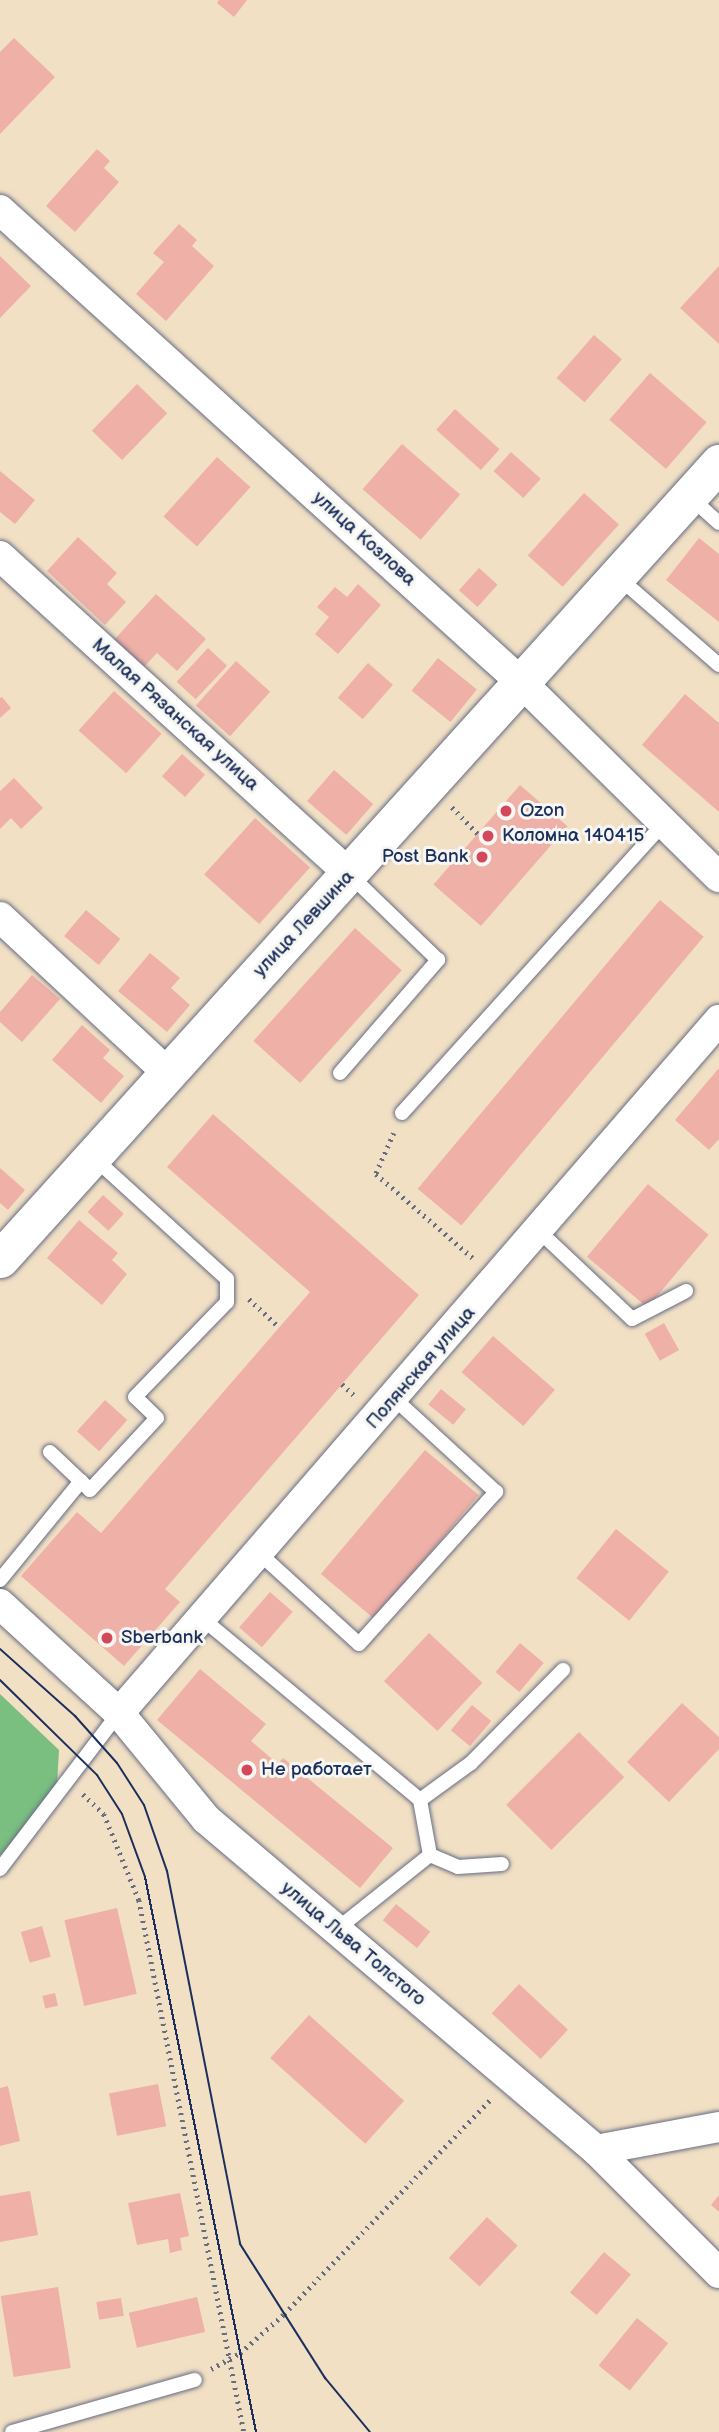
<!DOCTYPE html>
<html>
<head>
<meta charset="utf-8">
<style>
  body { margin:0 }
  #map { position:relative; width:719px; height:2432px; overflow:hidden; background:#f2e0c5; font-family:"Balsamiq Sans",sans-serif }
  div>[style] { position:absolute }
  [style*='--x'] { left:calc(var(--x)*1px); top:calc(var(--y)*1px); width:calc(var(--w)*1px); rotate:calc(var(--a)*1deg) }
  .forest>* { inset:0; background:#7abe80 }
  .building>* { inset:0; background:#eeb0a7; transform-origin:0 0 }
  .path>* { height:4.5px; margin-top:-2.25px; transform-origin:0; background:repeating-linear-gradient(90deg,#666d82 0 2px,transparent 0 7px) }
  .roads { filter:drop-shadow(0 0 2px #666d82) drop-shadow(0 0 2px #666d82) }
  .service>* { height:14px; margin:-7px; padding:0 7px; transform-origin:7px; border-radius:7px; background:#fff }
  .minor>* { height:30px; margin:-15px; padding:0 15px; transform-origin:15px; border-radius:15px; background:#fff }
  .tertiary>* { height:37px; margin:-18.5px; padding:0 18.5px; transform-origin:18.5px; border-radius:18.5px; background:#fff }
  .tram>* { height:2px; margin:-1px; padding:0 1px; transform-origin:1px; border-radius:1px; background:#1b2f5e }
  .dots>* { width:19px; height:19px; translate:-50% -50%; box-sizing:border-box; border:4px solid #f6f6f2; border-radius:50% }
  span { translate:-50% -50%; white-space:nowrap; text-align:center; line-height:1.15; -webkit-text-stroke:6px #f6f6f2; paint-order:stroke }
  .street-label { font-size:19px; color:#1b2f5e }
  .poi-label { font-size:19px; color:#1b2f5e }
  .left { translate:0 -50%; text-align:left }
  .right { translate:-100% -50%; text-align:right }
</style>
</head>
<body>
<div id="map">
  <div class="forest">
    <div style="clip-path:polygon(0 1694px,59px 1750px,57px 1785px,0 1856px)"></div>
  </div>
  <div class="building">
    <div style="clip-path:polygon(219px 0,247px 0,234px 17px,217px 3px)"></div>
    <div style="clip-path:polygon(14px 38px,55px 77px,0 134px,0 52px)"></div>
    <div style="clip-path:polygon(97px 149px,110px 161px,104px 168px,119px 182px,75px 232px,46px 206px)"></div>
    <div style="clip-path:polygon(179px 224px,197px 240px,192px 246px,214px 266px,166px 321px,136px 294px,164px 262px,153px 253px)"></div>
    <div style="clip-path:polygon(0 256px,31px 286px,0 318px)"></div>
    <div style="clip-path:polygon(719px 266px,719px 344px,680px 308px)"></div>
    <div style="left:594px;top:335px;width:37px;height:57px;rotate:41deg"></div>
    <div style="left:650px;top:373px;width:75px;height:62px;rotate:41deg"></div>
    <div style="left:137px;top:384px;width:42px;height:65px;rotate:44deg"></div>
    <div style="left:455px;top:409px;width:60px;height:28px;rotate:42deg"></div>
    <div style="left:402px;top:444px;width:77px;height:60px;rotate:41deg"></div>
    <div style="left:511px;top:452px;width:40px;height:26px;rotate:42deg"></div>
    <div style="left:217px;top:457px;width:45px;height:80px;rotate:42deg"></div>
    <div style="clip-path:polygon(0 471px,35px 500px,15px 524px,0 512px)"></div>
    <div style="left:584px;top:493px;width:47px;height:84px;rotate:42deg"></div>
    <div style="clip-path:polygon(78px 537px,117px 573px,107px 584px,126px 602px,105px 625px,47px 571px)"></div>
    <div style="clip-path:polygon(699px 538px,719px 554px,719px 622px,666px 580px)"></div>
    <div style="left:479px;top:568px;width:25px;height:30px;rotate:42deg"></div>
    <div style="clip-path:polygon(358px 584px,381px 605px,338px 654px,315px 634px,329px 617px,317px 607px,335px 587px,347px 597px)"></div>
    <div style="clip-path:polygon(156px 594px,206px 639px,177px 671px,157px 653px,144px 667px,114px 640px)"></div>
    <div style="left:208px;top:648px;width:26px;height:46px;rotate:43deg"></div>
    <div style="left:438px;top:658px;width:50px;height:42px;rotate:39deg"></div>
    <div style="left:236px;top:661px;width:46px;height:60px;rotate:42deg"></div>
    <div style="left:368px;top:663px;width:33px;height:46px;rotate:41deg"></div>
    <div style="left:114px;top:691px;width:64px;height:53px;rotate:42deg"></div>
    <div style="clip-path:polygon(685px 694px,719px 723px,719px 812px,642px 745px)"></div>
    <div style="clip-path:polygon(2px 697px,11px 708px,0 718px,0 698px)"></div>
    <div style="left:182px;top:754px;width:31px;height:30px;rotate:42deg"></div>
    <div style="left:334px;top:770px;width:52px;height:41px;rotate:41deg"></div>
    <div style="clip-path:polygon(14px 778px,43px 808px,21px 829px,11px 818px,0 829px,0 791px)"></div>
    <div style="left:520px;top:785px;width:63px;height:132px;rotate:41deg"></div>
    <div style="left:255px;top:818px;width:74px;height:76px;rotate:42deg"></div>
    <div style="left:660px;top:900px;width:57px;height:377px;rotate:40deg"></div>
    <div style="left:86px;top:910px;width:45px;height:34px;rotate:40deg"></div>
    <div style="left:355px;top:928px;width:63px;height:152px;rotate:42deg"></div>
    <div style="clip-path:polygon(150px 953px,180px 978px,171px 988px,190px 1005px,167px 1032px,118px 991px)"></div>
    <div style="clip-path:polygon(32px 975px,60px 999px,22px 1042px,0 1022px,0 1012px)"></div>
    <div style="clip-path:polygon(82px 1025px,110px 1050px,103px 1058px,124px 1076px,101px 1103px,52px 1060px)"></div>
    <div style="clip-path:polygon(719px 1068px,719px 1139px,709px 1150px,675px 1120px)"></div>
    <div style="clip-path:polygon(213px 1114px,419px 1295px,165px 1589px,180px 1602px,124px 1666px,21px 1576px,77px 1512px,101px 1533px,310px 1292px,167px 1167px)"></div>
    <div style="clip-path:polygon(0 1168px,25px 1190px,8px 1210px,0 1203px)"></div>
    <div style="left:648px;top:1184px;width:79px;height:95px;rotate:40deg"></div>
    <div style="left:103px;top:1195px;width:28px;height:23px;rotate:42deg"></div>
    <div style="clip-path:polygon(79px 1220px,118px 1253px,112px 1260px,127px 1274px,102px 1305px,47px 1258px)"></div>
    <div style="left:664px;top:1323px;width:31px;height:22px;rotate:61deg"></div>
    <div style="left:493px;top:1336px;width:82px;height:48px;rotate:41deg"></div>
    <div style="left:441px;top:1389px;width:32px;height:20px;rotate:39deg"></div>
    <div style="left:105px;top:1400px;width:30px;height:42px;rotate:42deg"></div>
    <div style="left:425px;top:1450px;width:70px;height:162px;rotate:40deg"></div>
    <div style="left:616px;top:1529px;width:68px;height:63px;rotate:39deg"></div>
    <div style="left:270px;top:1592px;width:30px;height:47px;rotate:41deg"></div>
    <div style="left:429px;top:1633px;width:73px;height:66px;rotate:43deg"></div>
    <div style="left:520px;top:1643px;width:31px;height:38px;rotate:40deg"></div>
    <div style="clip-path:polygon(200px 1669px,266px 1724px,251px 1741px,278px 1764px,283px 1758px,393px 1848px,360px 1888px,157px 1720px)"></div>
    <div style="clip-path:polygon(682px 1703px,719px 1737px,719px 1749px,669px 1802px,627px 1762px)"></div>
    <div style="left:472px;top:1705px;width:25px;height:33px;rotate:40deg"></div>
    <div style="left:579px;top:1732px;width:64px;height:103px;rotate:45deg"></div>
    <div style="left:396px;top:1904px;width:44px;height:21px;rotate:39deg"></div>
    <div style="left:117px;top:1908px;width:88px;height:54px;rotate:77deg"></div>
    <div style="left:42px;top:1926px;width:32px;height:22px;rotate:74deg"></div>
    <div style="left:519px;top:1984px;width:67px;height:40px;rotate:43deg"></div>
    <div style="left:55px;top:1993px;width:13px;height:13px;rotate:77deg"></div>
    <div style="left:309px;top:2015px;width:128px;height:58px;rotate:42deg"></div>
    <div style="left:158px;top:2084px;width:43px;height:50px;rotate:79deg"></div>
    <div style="clip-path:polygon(8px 2086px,20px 2141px,0 2146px,0 2088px)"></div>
    <div style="clip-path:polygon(30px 2191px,38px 2235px,0 2242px,0 2196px)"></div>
    <div style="clip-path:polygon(180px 2193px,189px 2236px,180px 2238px,182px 2250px,170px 2253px,168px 2239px,137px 2245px,128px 2203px)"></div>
    <div style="clip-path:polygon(719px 2195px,719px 2212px,711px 2205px)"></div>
    <div style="left:487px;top:2217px;width:42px;height:56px;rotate:43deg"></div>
    <div style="left:604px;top:2252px;width:35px;height:53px;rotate:40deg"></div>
    <div style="left:58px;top:2287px;width:82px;height:58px;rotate:81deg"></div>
    <div style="left:197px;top:2297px;width:36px;height:70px;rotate:77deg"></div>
    <div style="left:121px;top:2298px;width:18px;height:25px;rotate:81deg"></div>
    <div style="left:637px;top:2318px;width:40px;height:61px;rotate:39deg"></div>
  </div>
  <div class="path">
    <div style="--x:452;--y:807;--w:37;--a:46"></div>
    <div style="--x:394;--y:1133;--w:45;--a:113.7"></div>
    <div style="--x:376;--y:1174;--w:128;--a:40.9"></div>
    <div style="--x:249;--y:1299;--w:41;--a:43"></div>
    <div style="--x:342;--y:1384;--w:19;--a:43"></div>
    <div style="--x:83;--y:1794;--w:29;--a:44"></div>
    <div style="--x:104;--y:1814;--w:93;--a:67.9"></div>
    <div style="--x:139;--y:1900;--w:542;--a:78.84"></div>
    <div style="--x:211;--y:2369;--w:33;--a:-29"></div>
    <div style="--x:240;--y:2353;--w:59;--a:-41.6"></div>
    <div style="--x:284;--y:2314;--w:298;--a:-46.1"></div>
  </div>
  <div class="roads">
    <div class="service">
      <div style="--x:690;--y:497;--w:39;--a:42"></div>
      <div style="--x:618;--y:577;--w:134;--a:41.1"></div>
      <div style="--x:340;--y:1073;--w:150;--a:-49.1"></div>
      <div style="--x:438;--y:960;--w:122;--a:-136"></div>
      <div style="--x:402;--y:1113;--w:391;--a:-47.9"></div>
      <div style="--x:539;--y:1231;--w:128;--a:43.4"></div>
      <div style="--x:632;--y:1319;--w:61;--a:-27.4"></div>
      <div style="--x:50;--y:1452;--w:55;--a:43.5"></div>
      <div style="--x:90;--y:1490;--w:98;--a:-47.1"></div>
      <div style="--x:157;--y:1418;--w:30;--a:-136"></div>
      <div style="--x:135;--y:1397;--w:132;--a:-45.9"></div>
      <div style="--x:227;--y:1302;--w:23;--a:-90"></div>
      <div style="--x:227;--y:1279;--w:181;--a:-137.7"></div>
      <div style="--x:259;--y:1553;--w:135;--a:42.3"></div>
      <div style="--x:359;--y:1644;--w:205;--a:-48"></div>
      <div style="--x:496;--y:1492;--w:137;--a:-137.4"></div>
      <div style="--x:0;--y:1580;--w:128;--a:-50.7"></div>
      <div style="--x:203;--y:1619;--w:283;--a:39.8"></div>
      <div style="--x:430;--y:1855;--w:56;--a:-100.3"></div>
      <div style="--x:420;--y:1800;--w:63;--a:-36"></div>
      <div style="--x:471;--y:1763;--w:131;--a:-45.3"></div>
      <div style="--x:0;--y:1869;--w:196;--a:-52.7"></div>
      <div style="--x:336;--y:1930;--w:120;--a:-38.6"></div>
      <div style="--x:430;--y:1855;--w:30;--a:23"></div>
      <div style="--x:458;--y:1867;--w:44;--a:-3.9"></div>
      <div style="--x:12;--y:2432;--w:190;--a:-15.9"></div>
    </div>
    <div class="minor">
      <div style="--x:0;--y:210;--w:703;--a:42.18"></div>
      <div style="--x:521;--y:682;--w:278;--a:44.6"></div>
      <div style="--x:0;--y:556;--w:474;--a:42.3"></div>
      <div style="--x:0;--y:917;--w:228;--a:42.9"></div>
      <div style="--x:0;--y:1604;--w:161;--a:42.5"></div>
      <div style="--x:119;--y:1713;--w:137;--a:50.6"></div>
      <div style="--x:206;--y:1819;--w:512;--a:40.32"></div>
      <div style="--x:596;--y:2150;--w:174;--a:45"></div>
      <div style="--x:119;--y:1713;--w:917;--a:-49.11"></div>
      <div style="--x:596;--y:2150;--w:125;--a:-10.6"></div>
    </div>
    <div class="tertiary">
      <div style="--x:0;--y:1259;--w:1073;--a:-47.91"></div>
    </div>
  </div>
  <div class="tram">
    <div style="--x:0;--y:1649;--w:101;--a:41.8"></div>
    <div style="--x:75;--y:1716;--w:63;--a:48.2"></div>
    <div style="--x:117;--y:1763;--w:50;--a:57.3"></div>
    <div style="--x:144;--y:1805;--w:70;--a:70.8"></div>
    <div style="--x:167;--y:1871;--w:380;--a:78.9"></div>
    <div style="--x:240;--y:2244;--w:159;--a:57.6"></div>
    <div style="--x:325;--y:2378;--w:70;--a:50.2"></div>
    <div style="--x:0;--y:1680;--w:136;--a:44.4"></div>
    <div style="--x:97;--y:1775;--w:46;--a:57.3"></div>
    <div style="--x:122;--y:1814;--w:67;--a:69.9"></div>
    <div style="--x:145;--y:1877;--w:566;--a:78.69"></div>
  </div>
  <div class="dots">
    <div style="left:506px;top:811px;background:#d1495b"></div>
    <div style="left:488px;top:836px;background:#d1495b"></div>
    <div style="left:482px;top:857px;background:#d1495b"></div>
    <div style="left:107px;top:1638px;background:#d1495b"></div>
    <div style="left:247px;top:1770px;background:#d1495b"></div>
  </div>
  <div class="street-label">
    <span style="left:364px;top:539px;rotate:42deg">улица Козлова</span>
    <span style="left:175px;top:715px;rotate:42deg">Малая Рязанская улица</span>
    <span style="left:304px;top:924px;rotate:-47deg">улица Левшина</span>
    <span style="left:421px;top:1368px;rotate:-49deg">Полянская улица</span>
    <span style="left:353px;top:1944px;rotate:40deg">улица Льва Толстого</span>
  </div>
  <div class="poi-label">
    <span class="left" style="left:520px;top:811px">Ozon</span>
    <span class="left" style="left:502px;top:836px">Коломна 140415</span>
    <span class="right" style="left:468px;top:857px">Post Bank</span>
    <span class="left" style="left:121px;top:1638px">Sberbank</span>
    <span class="left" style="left:261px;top:1770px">Не работает</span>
  </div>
</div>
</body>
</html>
